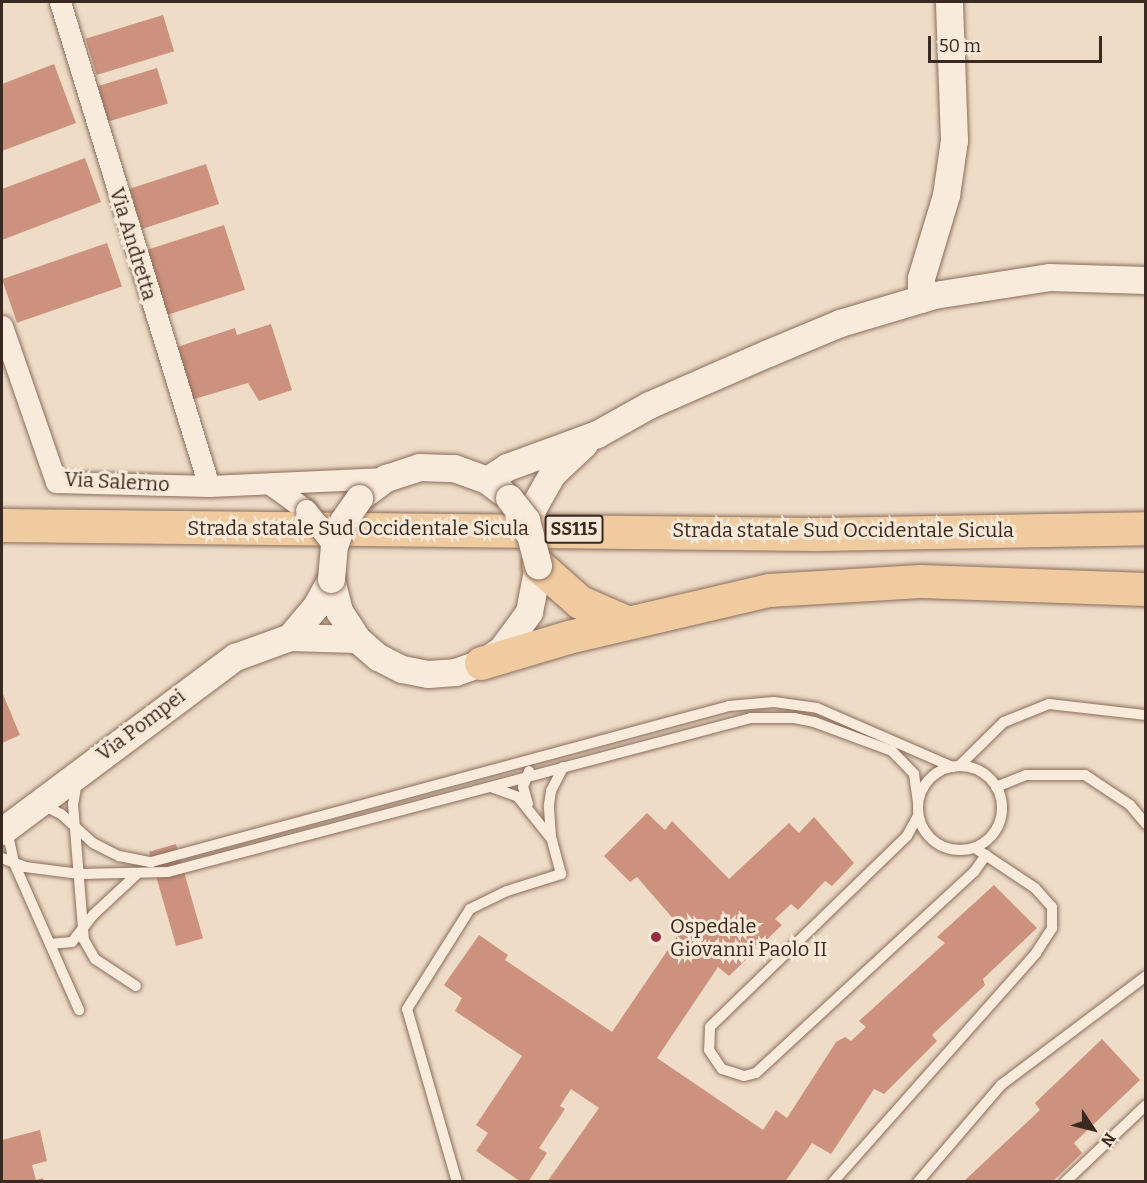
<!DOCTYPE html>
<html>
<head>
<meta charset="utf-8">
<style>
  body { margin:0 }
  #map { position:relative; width:1147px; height:1183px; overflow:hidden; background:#eedcc7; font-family:Bitter,serif }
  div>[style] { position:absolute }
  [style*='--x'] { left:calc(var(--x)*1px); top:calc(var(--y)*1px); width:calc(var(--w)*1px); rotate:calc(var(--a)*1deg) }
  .building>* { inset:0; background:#cc927e; transform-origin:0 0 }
  .roads { filter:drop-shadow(0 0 2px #8a6d5c) drop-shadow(0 0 2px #8a6d5c) }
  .service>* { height:10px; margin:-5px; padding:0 5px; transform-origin:5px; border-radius:5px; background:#f9ebdb }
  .service>.ring { margin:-5px; padding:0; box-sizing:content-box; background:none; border:10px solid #f9ebdb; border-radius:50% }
  .minor>* { height:21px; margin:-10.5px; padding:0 10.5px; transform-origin:10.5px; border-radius:10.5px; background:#f9ebdb }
  .tertiary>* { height:27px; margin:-13.5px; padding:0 13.5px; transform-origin:13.5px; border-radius:13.5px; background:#f9ebdb }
  .primary>* { height:33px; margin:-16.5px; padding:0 16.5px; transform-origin:16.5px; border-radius:16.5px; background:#f0cba0 }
  .bridges { filter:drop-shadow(0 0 2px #8a6d5c) drop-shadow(0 0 2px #8a6d5c) }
  .minor-bridge>* { height:21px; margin:-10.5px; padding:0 10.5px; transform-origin:10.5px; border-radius:10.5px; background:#f9ebdb }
  .tertiary-bridge>* { height:27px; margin:-13.5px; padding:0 13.5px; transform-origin:13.5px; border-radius:13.5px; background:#f9ebdb }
  .dots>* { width:16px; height:16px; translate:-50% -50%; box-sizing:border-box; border:3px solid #f6e8d7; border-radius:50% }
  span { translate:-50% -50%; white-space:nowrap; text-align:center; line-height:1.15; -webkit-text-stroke:6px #f6e8d7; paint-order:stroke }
  .shield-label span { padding:2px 4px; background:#f6e8d7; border:2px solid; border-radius:4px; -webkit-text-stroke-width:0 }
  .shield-label { font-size:18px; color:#3a2920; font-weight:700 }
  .street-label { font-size:20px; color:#3a2920 }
  .poi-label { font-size:20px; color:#3a2920 }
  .left { translate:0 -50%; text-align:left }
  .frame { position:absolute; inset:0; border:3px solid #3a2920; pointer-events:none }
  .north { position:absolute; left:1063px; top:1099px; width:60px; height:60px; -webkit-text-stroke:4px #f6e8d7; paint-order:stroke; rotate:125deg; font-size:16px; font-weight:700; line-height:24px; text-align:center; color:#3a2920 }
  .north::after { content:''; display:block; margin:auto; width:21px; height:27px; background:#3a2920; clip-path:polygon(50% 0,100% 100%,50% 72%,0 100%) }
  .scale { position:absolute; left:928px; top:36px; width:174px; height:27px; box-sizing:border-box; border:3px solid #3a2920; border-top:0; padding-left:8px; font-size:18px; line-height:21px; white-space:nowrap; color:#3a2920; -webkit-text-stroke:4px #f6e8d7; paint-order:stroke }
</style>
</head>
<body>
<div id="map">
  <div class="building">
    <div style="left:163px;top:15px;width:38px;height:81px;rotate:73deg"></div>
    <div style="clip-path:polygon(54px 64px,76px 123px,2px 151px,2px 84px)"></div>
    <div style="left:157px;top:68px;width:37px;height:62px;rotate:73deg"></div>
    <div style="clip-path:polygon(85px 158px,101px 202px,2px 240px,2px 189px)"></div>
    <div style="left:206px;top:164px;width:42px;height:81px;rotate:72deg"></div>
    <div style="left:224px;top:225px;width:68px;height:82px;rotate:72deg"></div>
    <div style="left:107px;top:243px;width:46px;height:111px;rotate:71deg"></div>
    <div style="clip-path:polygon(271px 324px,292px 390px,259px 401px,248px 383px,191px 400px,174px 348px,235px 328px,237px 335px)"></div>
    <div style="clip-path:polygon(2px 692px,20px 735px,2px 743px)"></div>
    <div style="clip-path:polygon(647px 813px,665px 830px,672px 821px,729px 879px,789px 823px,799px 833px,814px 817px,854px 863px,832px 886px,825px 881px,798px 910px,791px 904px,775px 919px,782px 925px,729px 976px,718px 967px,657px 1058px,763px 1130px,776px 1110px,787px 1118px,836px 1042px,845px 1037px,851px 1041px,866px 1027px,859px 1021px,945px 943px,937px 937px,994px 885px,1037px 928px,983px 979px,985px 985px,932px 1035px,937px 1041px,884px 1094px,874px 1089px,831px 1154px,812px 1143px,785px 1182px,547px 1182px,599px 1108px,571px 1089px,560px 1106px,565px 1109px,539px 1148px,547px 1153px,528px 1182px,521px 1182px,476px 1151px,488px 1133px,476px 1125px,522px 1056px,455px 1011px,462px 998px,444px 985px,479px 935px,508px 955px,505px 960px,612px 1032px,682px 929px,637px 877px,630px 882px,604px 856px)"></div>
    <div style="left:176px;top:844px;width:98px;height:28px;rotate:74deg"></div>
    <div style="clip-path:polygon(1102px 1039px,1140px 1080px,1074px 1143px,1082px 1153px,1052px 1182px,963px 1182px,1040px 1110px,1035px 1103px)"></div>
    <div style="clip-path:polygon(40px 1130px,47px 1161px,32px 1165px,36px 1180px,43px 1178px,44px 1182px,2px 1182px,2px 1140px)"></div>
  </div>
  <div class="roads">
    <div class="service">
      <div style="--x:959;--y:766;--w:63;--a:-44.4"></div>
      <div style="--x:1004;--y:722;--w:48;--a:-21.8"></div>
      <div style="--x:1049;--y:704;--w:98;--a:6.5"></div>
      <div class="ring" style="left:918px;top:766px;width:74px;height:74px"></div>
      <div style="--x:77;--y:782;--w:22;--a:100"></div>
      <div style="--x:73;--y:804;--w:136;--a:85.4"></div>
      <div style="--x:84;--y:940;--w:22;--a:60"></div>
      <div style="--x:95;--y:959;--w:49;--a:33.4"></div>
      <div style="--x:491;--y:787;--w:29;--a:20"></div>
      <div style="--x:518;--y:797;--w:51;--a:51.3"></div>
      <div style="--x:996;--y:787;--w:32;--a:-22"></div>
      <div style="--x:1026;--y:775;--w:59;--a:0"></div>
      <div style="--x:1085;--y:775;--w:54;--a:33.7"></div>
      <div style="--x:1130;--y:805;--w:25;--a:50"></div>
      <div style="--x:528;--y:804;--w:18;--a:-106"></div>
      <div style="--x:523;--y:787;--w:17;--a:-69"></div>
      <div style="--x:43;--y:805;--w:20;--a:27"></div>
      <div style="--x:61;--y:814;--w:43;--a:42.2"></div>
      <div style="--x:93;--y:843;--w:29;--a:27"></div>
      <div style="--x:119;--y:856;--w:33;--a:11"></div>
      <div style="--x:151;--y:862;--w:599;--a:-15.1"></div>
      <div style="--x:729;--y:706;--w:45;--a:-5.1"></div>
      <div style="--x:774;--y:702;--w:43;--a:7.9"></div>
      <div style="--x:817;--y:708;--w:148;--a:23.5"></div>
      <div style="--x:918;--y:816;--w:23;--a:119"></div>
      <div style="--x:907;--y:836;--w:274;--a:135.9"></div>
      <div style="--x:710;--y:1027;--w:23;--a:92"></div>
      <div style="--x:709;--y:1050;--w:23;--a:56"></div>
      <div style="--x:722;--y:1069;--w:23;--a:18"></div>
      <div style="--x:744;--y:1076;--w:12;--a:-14"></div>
      <div style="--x:756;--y:1073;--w:297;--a:-42.7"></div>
      <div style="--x:974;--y:872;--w:21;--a:-55"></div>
      <div style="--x:7;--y:830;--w:34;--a:78"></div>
      <div style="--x:14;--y:863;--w:161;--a:66.1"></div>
      <div style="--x:2;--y:858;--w:25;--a:21"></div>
      <div style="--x:25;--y:867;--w:55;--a:7.3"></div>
      <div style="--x:80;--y:874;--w:88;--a:-1.3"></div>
      <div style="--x:168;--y:872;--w:603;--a:-14.8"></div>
      <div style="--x:751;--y:718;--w:43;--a:0"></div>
      <div style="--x:794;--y:718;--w:20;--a:11"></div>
      <div style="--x:814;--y:722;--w:83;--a:20.4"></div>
      <div style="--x:892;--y:751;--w:32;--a:46"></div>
      <div style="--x:914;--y:774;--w:27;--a:82"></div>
      <div style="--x:50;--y:944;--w:22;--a:-5"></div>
      <div style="--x:72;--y:942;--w:34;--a:-52"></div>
      <div style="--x:93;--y:915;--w:60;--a:-43"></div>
      <div style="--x:457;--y:1182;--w:180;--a:-106.1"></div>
      <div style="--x:407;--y:1009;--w:118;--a:-57.8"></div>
      <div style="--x:470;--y:909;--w:41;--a:-25.9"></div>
      <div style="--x:507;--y:891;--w:57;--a:-17.5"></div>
      <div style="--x:561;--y:874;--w:38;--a:-105"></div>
      <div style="--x:551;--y:837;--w:32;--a:-94"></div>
      <div style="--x:549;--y:805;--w:14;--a:-82"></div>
      <div style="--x:551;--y:791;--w:27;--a:-63"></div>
      <div style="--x:833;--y:1182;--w:306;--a:-48.4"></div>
      <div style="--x:1036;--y:953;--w:30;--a:-57"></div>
      <div style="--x:1052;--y:928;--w:21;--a:-90"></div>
      <div style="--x:1052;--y:907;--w:25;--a:-132"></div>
      <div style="--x:1035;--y:888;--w:72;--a:-146.3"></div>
      <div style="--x:918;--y:1182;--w:128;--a:-49.4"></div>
      <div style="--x:1001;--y:1085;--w:181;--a:-36.9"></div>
      <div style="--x:1065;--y:1182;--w:112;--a:-43.5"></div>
    </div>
    <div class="minor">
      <div style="--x:60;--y:2;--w:506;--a:72.89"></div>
      <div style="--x:2;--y:326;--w:165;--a:70.9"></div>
      <div style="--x:56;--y:482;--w:153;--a:1.5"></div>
      <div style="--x:209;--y:486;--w:177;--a:-2.6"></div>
      <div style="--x:270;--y:484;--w:44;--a:35.8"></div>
    </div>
    <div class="tertiary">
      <div style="--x:921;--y:299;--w:21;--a:-90"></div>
      <div style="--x:921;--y:278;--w:87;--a:-73.2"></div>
      <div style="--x:946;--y:195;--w:56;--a:-81.7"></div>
      <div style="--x:954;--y:140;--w:138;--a:-92.1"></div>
      <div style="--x:487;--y:480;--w:24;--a:-33"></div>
      <div style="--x:507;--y:467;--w:96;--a:-20.1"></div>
      <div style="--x:597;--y:434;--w:60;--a:-29.1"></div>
      <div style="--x:649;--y:405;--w:130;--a:-23.6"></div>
      <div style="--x:768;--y:353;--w:78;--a:-22.6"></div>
      <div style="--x:840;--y:323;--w:98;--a:-16.6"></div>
      <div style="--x:934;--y:295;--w:116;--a:-8.9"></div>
      <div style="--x:1049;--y:277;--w:97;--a:1.8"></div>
      <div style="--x:359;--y:498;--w:34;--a:-37"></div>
      <div style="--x:386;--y:478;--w:35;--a:-18"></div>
      <div style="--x:419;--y:467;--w:35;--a:2"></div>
      <div style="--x:454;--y:468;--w:35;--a:20"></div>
      <div style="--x:487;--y:480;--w:18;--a:38"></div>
      <div style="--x:526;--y:520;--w:53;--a:-60.5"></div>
      <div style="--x:552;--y:474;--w:44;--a:-43.2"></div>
      <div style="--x:331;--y:579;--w:33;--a:76"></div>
      <div style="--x:339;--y:611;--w:33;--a:57"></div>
      <div style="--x:357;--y:639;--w:28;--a:41"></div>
      <div style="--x:378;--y:657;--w:27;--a:27"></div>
      <div style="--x:402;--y:669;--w:26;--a:11"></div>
      <div style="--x:428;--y:674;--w:27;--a:-4"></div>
      <div style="--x:455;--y:672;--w:28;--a:-19"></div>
      <div style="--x:481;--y:663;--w:24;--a:-33"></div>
      <div style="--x:501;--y:650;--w:47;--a:-53.6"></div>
      <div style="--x:529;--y:612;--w:48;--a:-79.2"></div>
      <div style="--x:290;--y:637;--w:40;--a:-50"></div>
      <div style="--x:316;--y:606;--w:31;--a:-61"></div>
      <div style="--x:2;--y:831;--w:291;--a:-36.8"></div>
      <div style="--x:235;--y:657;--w:59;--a:-20"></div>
      <div style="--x:290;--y:637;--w:67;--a:1.7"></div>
    </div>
    <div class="primary">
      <div style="--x:2;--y:525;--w:814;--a:0.63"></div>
      <div style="--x:816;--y:534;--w:330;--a:-1"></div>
      <div style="--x:538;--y:565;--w:56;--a:41.4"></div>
      <div style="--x:580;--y:602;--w:50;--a:23.5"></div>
      <div style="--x:481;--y:663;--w:91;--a:-16.6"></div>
      <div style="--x:568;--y:637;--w:206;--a:-13.2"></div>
      <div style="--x:769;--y:590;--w:151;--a:-3.4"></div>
      <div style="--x:920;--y:581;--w:226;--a:2"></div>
    </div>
  </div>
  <div class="bridges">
    <div class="minor-bridge">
      <div style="--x:306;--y:510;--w:46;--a:52.1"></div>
    </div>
    <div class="tertiary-bridge">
      <div style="--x:509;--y:498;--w:28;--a:52"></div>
      <div style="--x:526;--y:520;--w:47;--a:75.1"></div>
      <div style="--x:331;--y:579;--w:33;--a:-85"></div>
      <div style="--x:334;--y:546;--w:27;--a:-70"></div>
      <div style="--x:343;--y:521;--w:28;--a:-55"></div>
    </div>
  </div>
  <div class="dots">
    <div style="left:656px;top:937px;background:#982d3f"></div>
  </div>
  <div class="shield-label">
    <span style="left:574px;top:529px">SS115</span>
  </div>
  <div class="street-label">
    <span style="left:133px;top:244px;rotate:73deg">Via Andretta</span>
    <span style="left:117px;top:482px;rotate:3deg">Via Salerno</span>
    <span style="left:358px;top:528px">Strada statale Sud Occidentale Sicula</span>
    <span style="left:843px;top:530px">Strada statale Sud Occidentale Sicula</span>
    <span style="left:141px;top:725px;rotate:-37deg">Via Pompei</span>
  </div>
  <div class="poi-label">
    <span class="left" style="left:670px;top:938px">Ospedale<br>Giovanni Paolo II</span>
  </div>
  <div class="frame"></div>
  <div class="north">N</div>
  <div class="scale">50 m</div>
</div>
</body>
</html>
